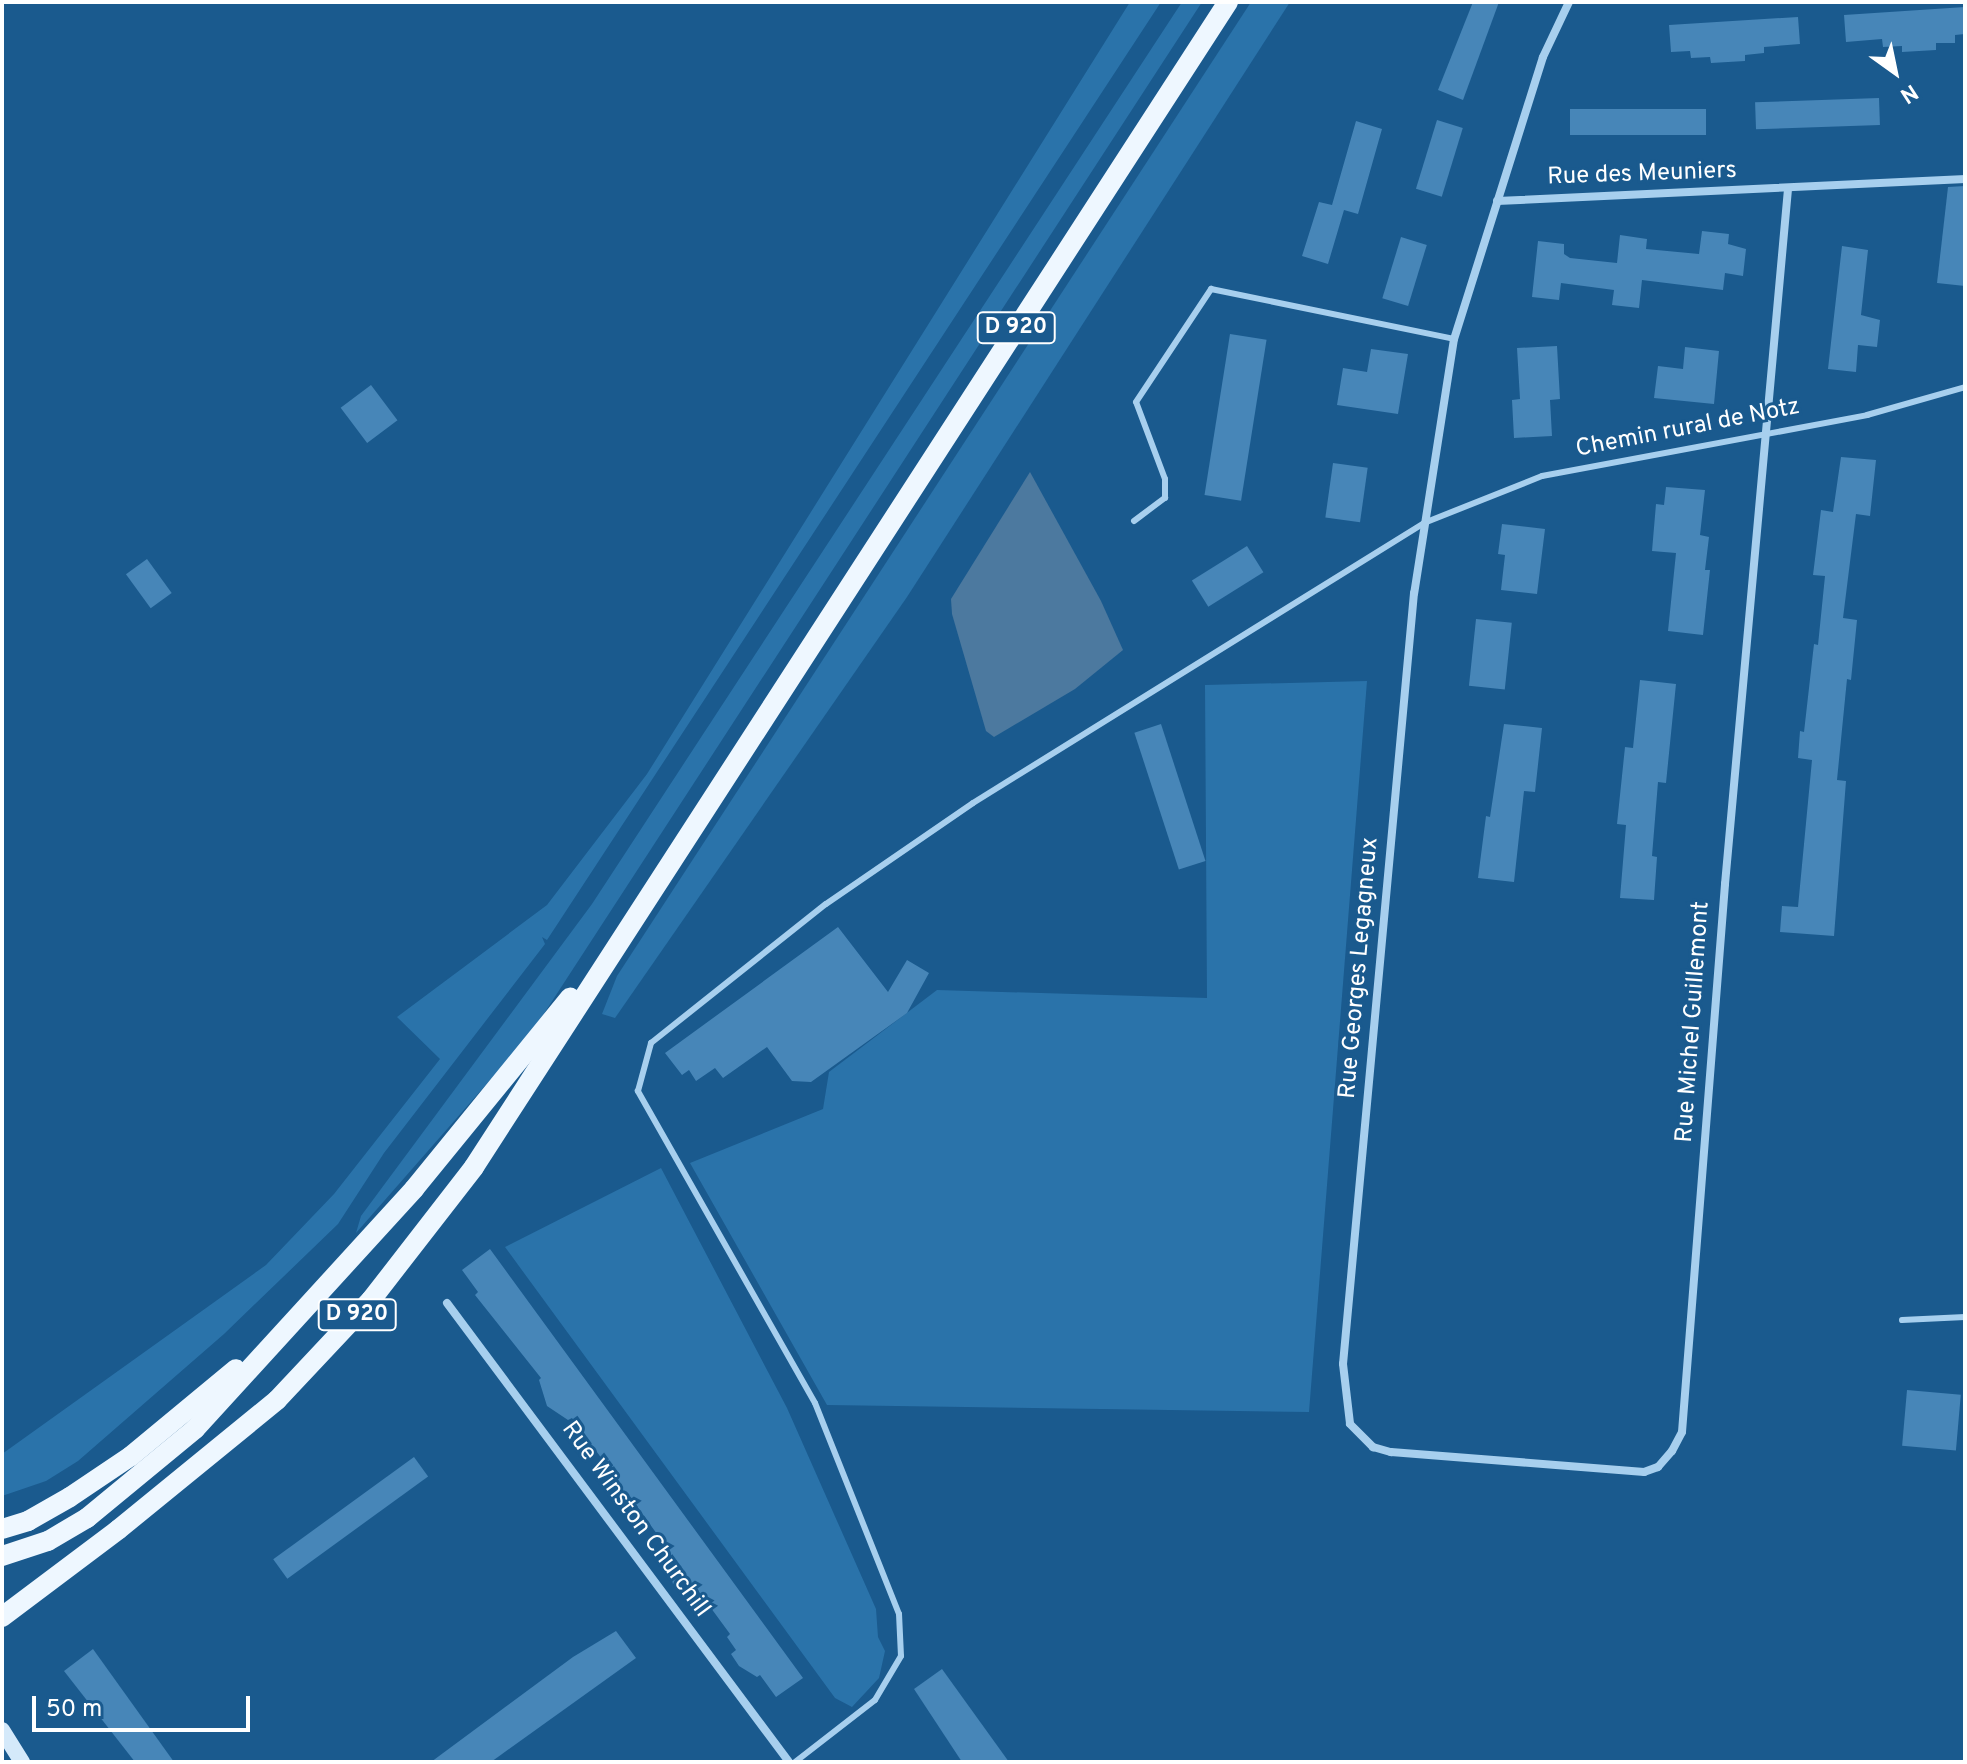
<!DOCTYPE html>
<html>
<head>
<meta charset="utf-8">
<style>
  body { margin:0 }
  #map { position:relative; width:1967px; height:1764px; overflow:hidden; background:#1a5a8e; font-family:Overpass,sans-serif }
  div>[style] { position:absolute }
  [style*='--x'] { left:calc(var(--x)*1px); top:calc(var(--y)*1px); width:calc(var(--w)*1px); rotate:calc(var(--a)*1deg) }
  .green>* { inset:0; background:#2a73aa }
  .water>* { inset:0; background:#4c799f }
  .building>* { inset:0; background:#4786b8; transform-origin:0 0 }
  .service>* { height:6px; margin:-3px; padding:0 3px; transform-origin:3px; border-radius:3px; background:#a7cfee }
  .minor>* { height:8px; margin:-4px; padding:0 4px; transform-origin:4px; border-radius:4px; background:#a7cfee }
  .secondary>* { height:16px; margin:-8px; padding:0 8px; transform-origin:8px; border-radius:8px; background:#d4e9fa }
  .primary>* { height:20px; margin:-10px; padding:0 10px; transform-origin:10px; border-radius:10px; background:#eef7ff }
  span { translate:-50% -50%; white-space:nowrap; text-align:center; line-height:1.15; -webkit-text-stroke:6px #1a5a8e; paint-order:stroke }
  .shield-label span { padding:2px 6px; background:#1a5a8e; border:2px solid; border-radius:6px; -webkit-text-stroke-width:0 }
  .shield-label { font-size:22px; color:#fff; font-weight:700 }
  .street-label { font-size:24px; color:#fff }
  .frame { position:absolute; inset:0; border:4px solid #fff; pointer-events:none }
  .north { position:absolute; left:1855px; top:32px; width:80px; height:80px; -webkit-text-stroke:6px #1a5a8e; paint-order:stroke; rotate:147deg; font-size:22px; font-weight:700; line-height:32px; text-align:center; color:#fff }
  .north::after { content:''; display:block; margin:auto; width:28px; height:36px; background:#fff; clip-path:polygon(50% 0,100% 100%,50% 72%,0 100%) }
  .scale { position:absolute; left:32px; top:1696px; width:218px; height:36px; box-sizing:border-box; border:4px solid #fff; border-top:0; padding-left:10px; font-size:24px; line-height:28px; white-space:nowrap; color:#fff; -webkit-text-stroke:6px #1a5a8e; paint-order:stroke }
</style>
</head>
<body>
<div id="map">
  <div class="green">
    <div style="clip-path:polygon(1130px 2px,1161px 2px,547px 940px,542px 937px,545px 944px,384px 1153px,338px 1224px,224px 1334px,78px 1461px,46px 1481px,2px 1496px,2px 1454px,266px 1265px,334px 1194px,440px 1059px,397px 1017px,547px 905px,647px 774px)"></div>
    <div style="clip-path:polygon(1182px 2px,1202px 2px,532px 1032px,356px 1233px,361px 1216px,592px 904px)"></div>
    <div style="clip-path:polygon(1251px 2px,1290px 2px,907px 597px,615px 1018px,602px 1014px,617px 976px)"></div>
    <div style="clip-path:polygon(1367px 681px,1309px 1412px,827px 1405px,690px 1163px,823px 1109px,829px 1072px,937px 990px,1207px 998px,1205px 685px)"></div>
    <div style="clip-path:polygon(661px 1168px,787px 1408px,876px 1609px,878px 1637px,885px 1651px,879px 1678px,852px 1707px,835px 1698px,505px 1247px)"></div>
  </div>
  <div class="water">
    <div style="clip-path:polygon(1030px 472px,1101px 601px,1123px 650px,1075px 689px,994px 737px,986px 731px,952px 614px,951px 599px)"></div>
  </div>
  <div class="building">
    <div style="clip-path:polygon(1473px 2px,1499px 2px,1463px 100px,1438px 90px)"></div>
    <div style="clip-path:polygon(1965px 7px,1965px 34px,1955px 35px,1955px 43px,1936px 43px,1936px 50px,1902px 52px,1902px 46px,1883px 47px,1882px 39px,1846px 42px,1844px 15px)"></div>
    <div style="clip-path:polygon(1798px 17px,1800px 44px,1764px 47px,1764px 53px,1745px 55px,1745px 61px,1711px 63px,1710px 57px,1691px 58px,1690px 51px,1671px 52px,1669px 25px)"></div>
    <div style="left:1879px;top:98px;width:27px;height:124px;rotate:88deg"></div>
    <div style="left:1706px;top:109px;width:26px;height:136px;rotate:90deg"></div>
    <div style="left:1437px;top:120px;width:27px;height:72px;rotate:17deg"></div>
    <div style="clip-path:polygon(1356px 121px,1382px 129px,1358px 214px,1344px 210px,1328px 264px,1302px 256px,1319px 202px,1332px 205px)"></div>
    <div style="clip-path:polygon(1965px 186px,1965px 286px,1937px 283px,1948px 187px)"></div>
    <div style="clip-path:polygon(1702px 231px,1729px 234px,1728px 244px,1746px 249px,1743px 276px,1725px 273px,1723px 290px,1642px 280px,1639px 308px,1612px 305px,1614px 290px,1561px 283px,1559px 300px,1532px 297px,1538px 241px,1564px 244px,1564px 254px,1570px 258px,1617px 263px,1620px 235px,1647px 239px,1646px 249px,1699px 254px)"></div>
    <div style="left:1401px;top:237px;width:27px;height:64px;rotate:17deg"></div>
    <div style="clip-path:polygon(1842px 246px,1868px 250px,1861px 315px,1880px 320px,1877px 347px,1858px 345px,1856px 372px,1828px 369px)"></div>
    <div style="left:1230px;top:334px;width:37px;height:163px;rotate:9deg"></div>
    <div style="clip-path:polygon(1557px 346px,1560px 399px,1550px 400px,1552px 436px,1514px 438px,1512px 400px,1520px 399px,1517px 348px)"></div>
    <div style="clip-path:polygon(1685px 347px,1719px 351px,1714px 404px,1654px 398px,1658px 366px,1683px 369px)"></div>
    <div style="clip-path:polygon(1371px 349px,1408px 354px,1398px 414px,1337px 405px,1343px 368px,1367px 372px)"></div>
    <div style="left:371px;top:385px;width:44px;height:38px;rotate:53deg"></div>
    <div style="clip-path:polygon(1841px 457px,1876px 460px,1870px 516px,1856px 514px,1843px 618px,1857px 620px,1851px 680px,1847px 679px,1837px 780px,1846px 781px,1834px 936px,1780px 932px,1782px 906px,1798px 907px,1812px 760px,1798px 758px,1800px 731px,1804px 732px,1814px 644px,1818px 645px,1825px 576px,1813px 575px,1821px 510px,1833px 512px)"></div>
    <div style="left:1333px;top:463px;width:35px;height:55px;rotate:8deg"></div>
    <div style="clip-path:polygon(1666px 487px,1705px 490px,1700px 535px,1709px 537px,1705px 570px,1710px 570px,1703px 635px,1668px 631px,1676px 553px,1652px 551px,1656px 504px,1664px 505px)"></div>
    <div style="clip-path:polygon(1502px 524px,1545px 529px,1537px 594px,1501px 590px,1505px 555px,1498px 554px)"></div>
    <div style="left:1247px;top:546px;width:31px;height:65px;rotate:58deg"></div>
    <div style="left:147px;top:559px;width:42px;height:26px;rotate:54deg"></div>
    <div style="left:1476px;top:619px;width:36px;height:67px;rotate:6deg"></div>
    <div style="clip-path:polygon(1640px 680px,1676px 684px,1666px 783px,1658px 782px,1652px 856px,1657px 857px,1654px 900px,1620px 898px,1626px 825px,1617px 824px,1625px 747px,1633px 748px)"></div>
    <div style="left:1161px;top:724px;width:144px;height:28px;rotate:72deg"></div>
    <div style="clip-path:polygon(1504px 724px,1542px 728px,1535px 792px,1524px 791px,1514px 882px,1478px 878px,1486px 816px,1490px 817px)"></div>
    <div style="clip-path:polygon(838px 927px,888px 992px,907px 960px,929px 973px,907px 1013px,811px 1082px,792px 1081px,767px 1047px,723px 1078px,715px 1068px,696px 1081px,689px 1070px,682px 1075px,665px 1053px)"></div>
    <div style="clip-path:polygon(490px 1249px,803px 1678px,776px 1697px,760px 1675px,757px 1677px,739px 1666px,731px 1654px,736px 1650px,727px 1637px,730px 1634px,697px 1589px,694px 1592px,683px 1577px,673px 1584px,664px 1550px,667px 1548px,634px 1502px,630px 1505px,622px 1492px,616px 1496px,607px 1486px,601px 1467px,605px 1463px,572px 1418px,568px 1420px,547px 1406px,539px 1380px,541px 1378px,475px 1295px,478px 1292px,462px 1270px)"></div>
    <div style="left:1907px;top:1390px;width:54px;height:56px;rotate:5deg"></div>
    <div style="left:414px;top:1457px;width:24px;height:174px;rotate:54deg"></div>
    <div style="clip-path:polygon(616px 1631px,636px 1658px,491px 1762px,431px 1762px,573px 1657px)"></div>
    <div style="clip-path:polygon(93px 1649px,174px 1762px,135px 1762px,64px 1671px)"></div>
    <div style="clip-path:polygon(942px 1669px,1009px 1762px,962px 1762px,914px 1689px)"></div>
  </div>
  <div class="service">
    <div style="--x:1134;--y:521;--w:39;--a:-37"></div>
    <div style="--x:1165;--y:498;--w:19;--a:-90"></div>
    <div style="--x:1165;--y:479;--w:82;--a:-110.6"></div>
    <div style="--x:1136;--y:402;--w:136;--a:-56.4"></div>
    <div style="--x:1211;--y:289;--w:248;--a:11.6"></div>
    <div style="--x:1902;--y:1320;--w:63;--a:-2.7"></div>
    <div style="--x:795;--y:1762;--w:101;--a:-37.8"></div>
    <div style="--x:875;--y:1700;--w:51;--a:-59.4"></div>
    <div style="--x:901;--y:1656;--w:42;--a:-92.7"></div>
    <div style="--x:899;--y:1614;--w:227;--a:-111.7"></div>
    <div style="--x:815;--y:1403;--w:359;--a:-119.6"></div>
    <div style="--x:638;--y:1091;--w:50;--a:-74.8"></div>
    <div style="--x:651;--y:1043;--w:223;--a:-38.5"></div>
    <div style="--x:826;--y:904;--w:178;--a:-34.5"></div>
    <div style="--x:973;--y:803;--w:531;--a:-31.83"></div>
    <div style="--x:1424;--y:523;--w:127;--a:-21.7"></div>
    <div style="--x:1542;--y:476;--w:331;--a:-10.6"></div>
    <div style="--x:1867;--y:415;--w:102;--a:-15.9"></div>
  </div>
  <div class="minor">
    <div style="--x:1569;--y:2;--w:61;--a:115.3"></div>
    <div style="--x:1543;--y:57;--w:296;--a:107.5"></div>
    <div style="--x:1454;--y:339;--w:257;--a:98.9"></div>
    <div style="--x:1414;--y:593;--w:774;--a:95.26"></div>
    <div style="--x:1343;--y:1364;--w:60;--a:83.3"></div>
    <div style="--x:1350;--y:1424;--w:33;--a:45"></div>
    <div style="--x:1373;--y:1447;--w:19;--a:16"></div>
    <div style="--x:1391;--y:1452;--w:254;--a:4.5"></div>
    <div style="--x:1644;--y:1472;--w:15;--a:-20"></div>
    <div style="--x:1658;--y:1467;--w:21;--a:-49"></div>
    <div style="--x:1672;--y:1451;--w:21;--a:-62"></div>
    <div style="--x:1682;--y:1432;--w:550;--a:-85.51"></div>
    <div style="--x:1725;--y:884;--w:698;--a:-84.82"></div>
    <div style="--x:1497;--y:201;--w:469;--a:-2.7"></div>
    <div style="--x:447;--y:1303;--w:572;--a:53.31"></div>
  </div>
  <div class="secondary">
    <div style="--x:2;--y:1730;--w:38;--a:58"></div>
  </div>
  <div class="primary">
    <div style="--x:2;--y:1529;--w:27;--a:-17"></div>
    <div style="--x:28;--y:1521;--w:48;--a:-29.7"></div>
    <div style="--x:70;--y:1497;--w:73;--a:-33.9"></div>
    <div style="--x:131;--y:1456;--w:136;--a:-39.6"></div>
    <div style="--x:2;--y:1556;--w:48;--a:-18.1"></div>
    <div style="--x:48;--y:1541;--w:45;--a:-30.5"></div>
    <div style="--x:87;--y:1518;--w:140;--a:-39.5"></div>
    <div style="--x:195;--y:1429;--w:325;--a:-47.6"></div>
    <div style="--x:414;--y:1189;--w:247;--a:-50.8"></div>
    <div style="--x:2;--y:1617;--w:146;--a:-36.9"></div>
    <div style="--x:119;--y:1529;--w:204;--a:-39.2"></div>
    <div style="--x:277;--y:1400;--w:137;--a:-46.8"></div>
    <div style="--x:371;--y:1300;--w:168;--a:-52.2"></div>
    <div style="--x:474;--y:1167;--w:1388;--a:-57.09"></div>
  </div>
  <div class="shield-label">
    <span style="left:1016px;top:328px">D 920</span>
    <span style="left:357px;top:1315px">D 920</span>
  </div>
  <div class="street-label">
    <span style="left:1642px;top:175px;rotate:-2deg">Rue des Meuniers</span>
    <span style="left:1688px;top:429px;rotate:-11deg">Chemin rural de Notz</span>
    <span style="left:1360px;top:968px;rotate:-85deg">Rue Georges Legagneux</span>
    <span style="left:1694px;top:1022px;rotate:-86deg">Rue Michel Guillemont</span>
    <span style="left:635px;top:1520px;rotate:54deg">Rue Winston Churchill</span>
  </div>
  <div class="frame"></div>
  <div class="north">N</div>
  <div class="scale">50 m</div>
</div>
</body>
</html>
